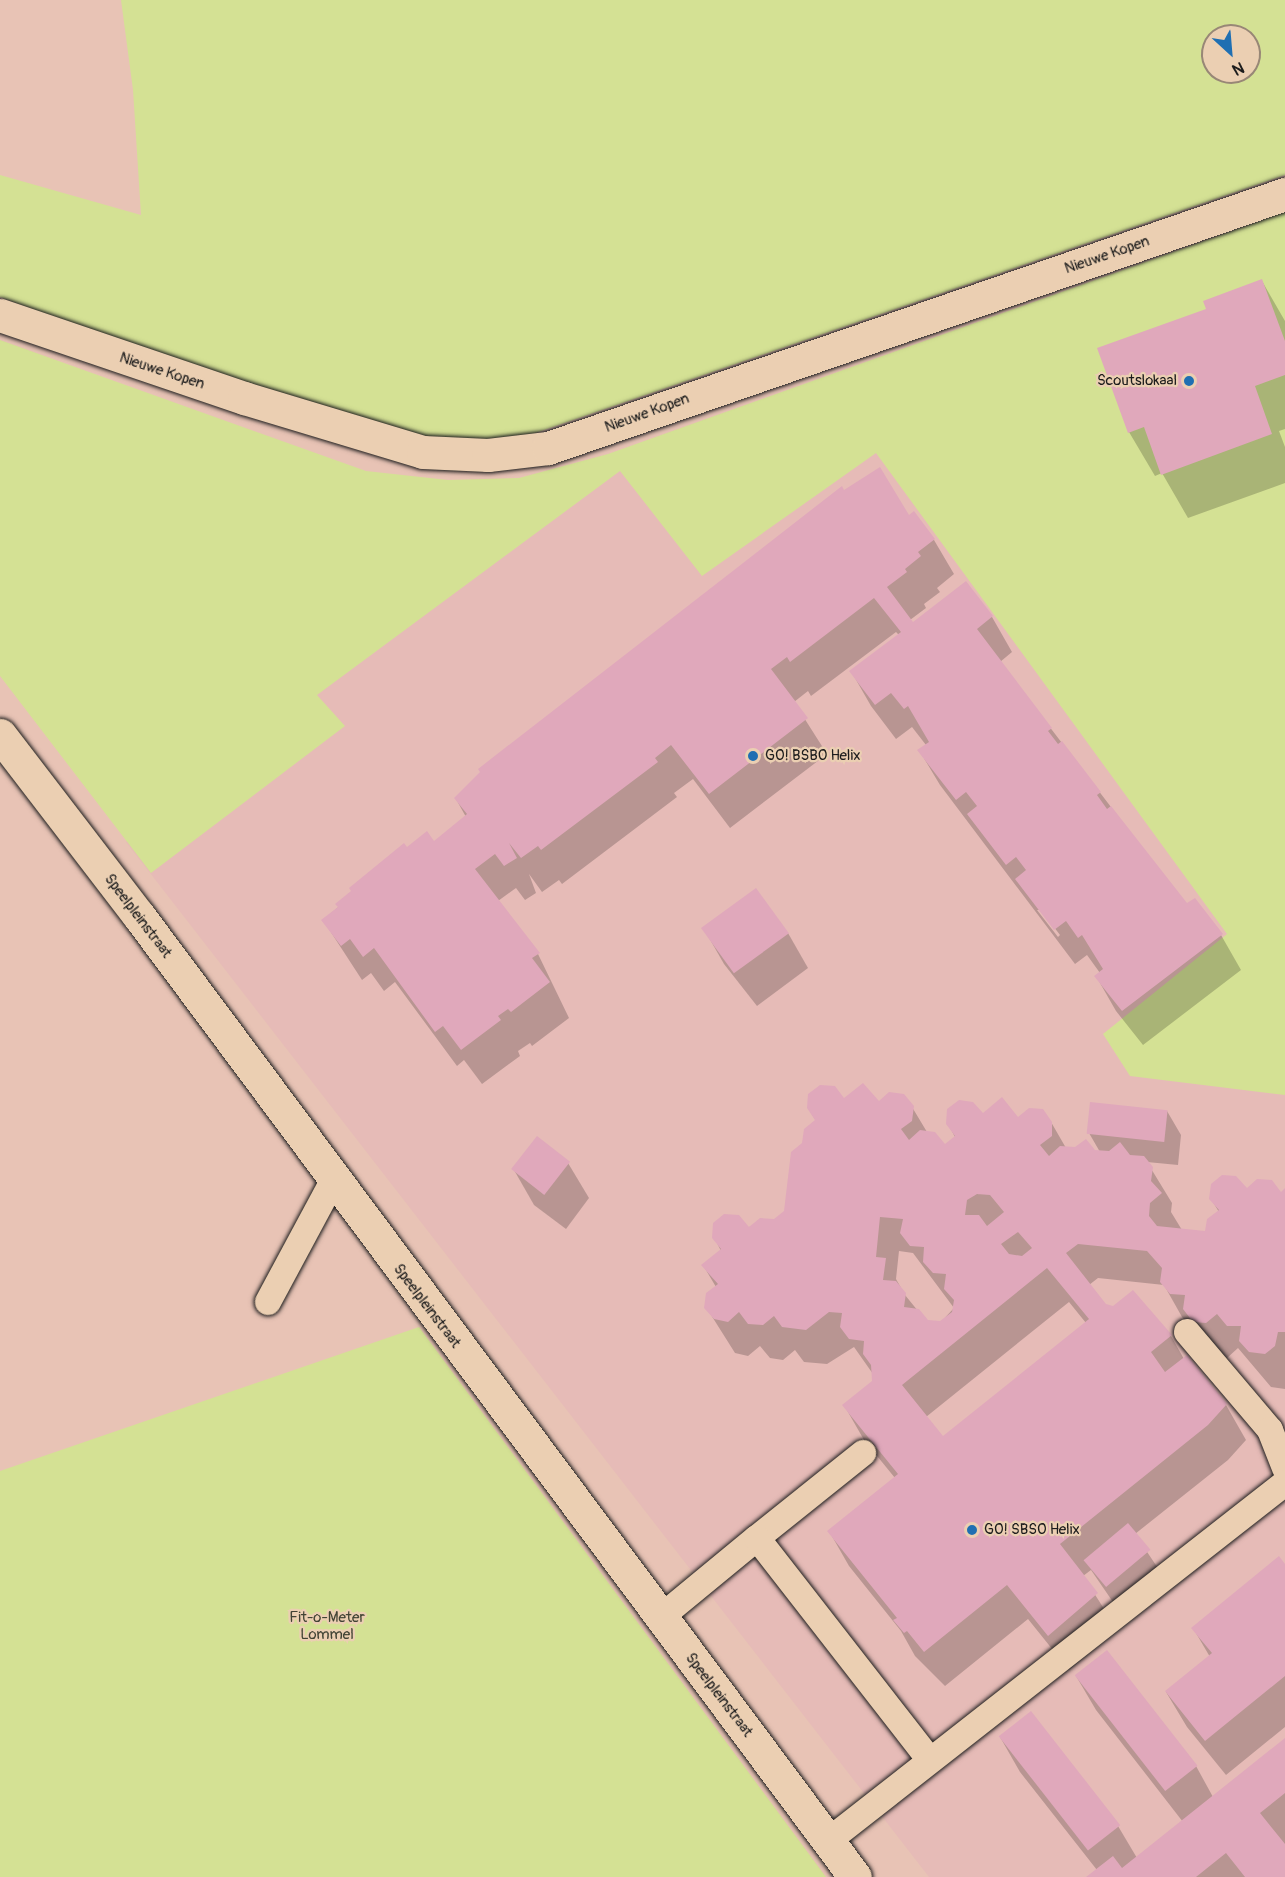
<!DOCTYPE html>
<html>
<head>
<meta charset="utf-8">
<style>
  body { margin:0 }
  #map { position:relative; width:1285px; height:1877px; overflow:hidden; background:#e8c3b5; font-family:Pangolin,sans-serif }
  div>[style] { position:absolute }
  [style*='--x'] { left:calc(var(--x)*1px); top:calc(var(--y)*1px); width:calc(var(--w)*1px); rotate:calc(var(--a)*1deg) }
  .built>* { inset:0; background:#e6bbb7 }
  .green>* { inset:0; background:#d4e194 }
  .shadow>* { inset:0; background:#0003 }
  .building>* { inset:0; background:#e0a8bb; transform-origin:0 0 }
  .roads { filter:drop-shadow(0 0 2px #1c1c1c) drop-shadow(0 0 2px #1c1c1c) }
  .lane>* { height:26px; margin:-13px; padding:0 13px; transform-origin:13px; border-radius:13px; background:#ebcfb2 }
  .street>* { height:33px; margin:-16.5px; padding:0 16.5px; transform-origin:16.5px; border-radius:16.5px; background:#ebcfb2 }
  .dots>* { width:16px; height:16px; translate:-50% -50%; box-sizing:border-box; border:3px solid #ebcfb2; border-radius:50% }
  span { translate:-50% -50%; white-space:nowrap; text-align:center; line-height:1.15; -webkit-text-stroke:4.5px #ebcfb2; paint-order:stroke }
  .street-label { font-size:15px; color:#1c1c1c }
  .poi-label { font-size:15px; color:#1c1c1c }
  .right { translate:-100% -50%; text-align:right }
  .left { translate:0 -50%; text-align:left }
  .park-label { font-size:15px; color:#414334 }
  .north { position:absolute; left:1201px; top:24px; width:60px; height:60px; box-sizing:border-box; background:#ebcfb2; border:2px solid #988776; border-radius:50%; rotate:154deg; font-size:16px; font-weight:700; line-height:24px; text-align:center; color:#1c1c1c }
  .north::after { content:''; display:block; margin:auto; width:21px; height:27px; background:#1f6fb2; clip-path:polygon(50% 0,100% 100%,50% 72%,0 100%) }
</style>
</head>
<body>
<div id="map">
  <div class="built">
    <div style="clip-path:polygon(908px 352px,1285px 670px,1285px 1877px,929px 1877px,126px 842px,516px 491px)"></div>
  </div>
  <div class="green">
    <div style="clip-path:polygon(evenodd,121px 0,1285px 0,1285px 175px,518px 439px,411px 441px,166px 359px,0 297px,0 175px,141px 215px,133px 90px,121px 0,1213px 36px,1249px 36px,1249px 72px,1213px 72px,1213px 36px)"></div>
    <div style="clip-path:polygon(1285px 212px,1285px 1095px,1130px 1076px,1103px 1034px,1227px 934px,876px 453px,702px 576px,620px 471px,317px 695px,345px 726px,151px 873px,0 676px,0 340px,366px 471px,448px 480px,519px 478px,608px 454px)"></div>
    <div style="clip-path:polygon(419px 1327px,826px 1877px,0 1877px,0 1471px)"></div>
  </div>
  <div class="shadow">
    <div style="clip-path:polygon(1262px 281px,1285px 321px,1285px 429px,1279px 431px,1285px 447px,1285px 483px,1188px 518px,1162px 473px,1155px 476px,1129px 432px,1208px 310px)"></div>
    <div style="clip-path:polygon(evenodd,844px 492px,909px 517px,934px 540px,954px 574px,937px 588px,940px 592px,924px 604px,926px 608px,910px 620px,913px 624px,992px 617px,1012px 652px,1000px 662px,1186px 905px,1221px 935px,1241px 970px,1143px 1045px,1116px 1011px,1096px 976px,1100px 973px,1087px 955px,1075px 964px,940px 785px,919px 750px,926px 745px,912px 727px,896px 739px,871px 706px,851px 671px,899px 635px,896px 632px,811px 696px,808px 691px,794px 702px,827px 754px,730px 828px,693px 779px,674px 793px,677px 797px,562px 884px,559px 880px,542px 892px,529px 874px,536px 893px,525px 900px,516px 888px,498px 901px,538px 954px,569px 1018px,532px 1046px,530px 1043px,518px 1051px,520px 1056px,482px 1084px,464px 1060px,457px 1066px,395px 982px,384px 991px,371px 973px,362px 980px,323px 920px,407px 849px,434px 843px,466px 817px,456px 799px,844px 492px,1037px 910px,1041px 910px,1060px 935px,1058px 937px,1037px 910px)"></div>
    <div style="clip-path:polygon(704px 929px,788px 933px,808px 968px,757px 1006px,724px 964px)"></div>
    <div style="clip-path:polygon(evenodd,844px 1100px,912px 1107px,927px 1132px,945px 1146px,955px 1137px,948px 1124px,983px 1116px,1051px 1122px,1066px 1148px,1100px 1152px,1089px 1133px,1167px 1111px,1181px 1135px,1178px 1165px,1147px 1162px,1172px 1203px,1171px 1212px,1182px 1230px,1206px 1233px,1219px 1212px,1211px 1199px,1247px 1190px,1280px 1194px,1285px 1190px,1285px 1389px,1271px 1387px,1238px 1348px,1227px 1358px,1214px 1356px,1182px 1317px,1164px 1285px,1098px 1278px,1089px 1285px,1105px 1305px,1171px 1336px,1184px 1359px,1226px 1405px,1246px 1440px,1228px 1460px,1135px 1534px,1170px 1586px,1126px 1621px,1091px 1570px,1083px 1576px,1117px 1629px,1069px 1670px,1028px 1619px,945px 1686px,915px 1656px,901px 1631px,849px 1566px,829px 1531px,895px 1478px,864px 1440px,844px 1405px,873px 1382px,873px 1374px,854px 1347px,827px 1364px,804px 1362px,795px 1350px,783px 1360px,770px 1358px,760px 1346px,748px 1356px,735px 1353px,706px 1307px,716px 1287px,703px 1265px,721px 1251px,714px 1237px,774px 1220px,786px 1212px,804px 1144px,816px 1121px,808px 1108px,844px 1100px,899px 1251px,913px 1253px,954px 1308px,940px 1323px,927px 1322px,905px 1295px,896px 1279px,899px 1251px,844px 1100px,1069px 1302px,1086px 1323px,943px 1438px,926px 1417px,1069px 1302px)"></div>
    <div style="clip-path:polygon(568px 1163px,589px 1198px,566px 1229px,534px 1205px,514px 1170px)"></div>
    <div style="clip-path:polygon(1285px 1566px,1285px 1727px,1226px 1775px,1187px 1727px,1166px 1692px,1210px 1657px,1193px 1628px)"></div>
    <div style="clip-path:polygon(1076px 1676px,1196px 1766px,1213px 1797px,1285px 1740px,1285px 1877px,1089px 1877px,1097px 1870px,1020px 1772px,1000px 1737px,1118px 1826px,1137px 1858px,1183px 1822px,1096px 1710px)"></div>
  </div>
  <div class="building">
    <div style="clip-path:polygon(1262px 279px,1285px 341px,1285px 375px,1255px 386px,1272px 434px,1161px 475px,1144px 427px,1128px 433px,1097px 348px,1206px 309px,1203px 301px)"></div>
    <div style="clip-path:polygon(880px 467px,909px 515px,914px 511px,935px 539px,918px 552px,921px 556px,905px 569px,907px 572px,887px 587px,913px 622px,966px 581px,993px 616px,977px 629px,1052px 728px,1048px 731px,1058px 744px,1062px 741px,1101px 792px,1097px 795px,1107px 809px,1111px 806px,1187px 903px,1195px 898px,1223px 934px,1122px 1011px,1094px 976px,1103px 969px,1082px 935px,1078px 938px,1066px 921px,1054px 930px,1015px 879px,1026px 870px,1016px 857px,1006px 865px,967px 814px,977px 806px,966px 792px,956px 800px,917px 750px,929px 742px,908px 706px,904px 709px,891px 693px,875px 705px,849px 671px,901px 632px,874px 598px,790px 662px,787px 657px,771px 669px,808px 718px,709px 794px,671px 745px,655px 758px,658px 762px,541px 850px,538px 846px,521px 858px,509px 843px,517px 858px,504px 866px,495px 854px,475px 869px,540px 953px,532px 958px,550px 982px,511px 1012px,508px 1009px,498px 1016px,501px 1020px,461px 1050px,443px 1026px,435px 1032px,374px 948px,363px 957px,350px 939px,341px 946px,321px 920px,338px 907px,335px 904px,351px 891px,349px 888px,404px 843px,407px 847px,427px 831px,434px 841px,467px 814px,454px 798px,480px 772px,478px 769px,842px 486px,844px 490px)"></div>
    <div style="left:756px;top:888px;width:56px;height:68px;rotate:54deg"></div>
    <div style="clip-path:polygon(evenodd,863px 1083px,879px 1101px,889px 1092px,904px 1094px,914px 1106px,912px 1121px,901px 1129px,909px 1140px,920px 1130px,935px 1132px,945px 1144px,955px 1136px,946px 1124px,947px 1109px,959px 1100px,973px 1102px,983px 1113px,1002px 1097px,1018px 1117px,1029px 1108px,1043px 1109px,1052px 1122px,1052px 1136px,1040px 1145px,1049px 1156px,1060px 1146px,1075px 1147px,1086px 1139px,1095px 1150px,1109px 1151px,1120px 1142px,1130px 1155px,1144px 1156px,1153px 1167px,1151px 1181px,1162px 1193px,1150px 1203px,1149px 1216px,1157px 1226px,1205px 1231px,1207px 1219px,1219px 1210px,1209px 1199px,1211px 1184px,1222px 1175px,1236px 1176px,1247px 1188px,1257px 1179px,1272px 1180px,1281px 1192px,1285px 1188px,1285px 1332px,1278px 1332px,1275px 1346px,1265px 1354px,1249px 1352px,1239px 1341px,1241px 1326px,1227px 1326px,1217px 1314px,1206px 1323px,1193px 1322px,1183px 1309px,1185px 1295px,1170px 1294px,1160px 1282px,1162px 1268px,1147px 1251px,1078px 1244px,1066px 1253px,1106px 1304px,1113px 1306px,1133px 1290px,1172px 1335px,1151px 1352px,1165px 1372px,1187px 1355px,1227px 1404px,1208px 1425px,1060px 1544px,1098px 1593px,1048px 1636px,1007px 1585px,924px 1652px,907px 1631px,904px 1633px,893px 1620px,897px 1618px,827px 1531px,898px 1474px,842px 1405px,872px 1381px,871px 1365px,863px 1354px,864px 1341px,849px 1339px,840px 1327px,842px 1313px,829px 1312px,806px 1330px,782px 1327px,774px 1316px,763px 1325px,748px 1324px,739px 1312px,728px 1322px,714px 1319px,704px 1308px,706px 1293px,718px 1284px,701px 1265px,721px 1249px,712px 1238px,713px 1223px,724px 1214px,739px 1215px,749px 1227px,760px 1218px,774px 1219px,784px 1211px,791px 1152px,802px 1143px,804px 1129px,815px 1120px,807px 1108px,808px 1094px,820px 1085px,835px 1086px,844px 1098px,863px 1083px,977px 1194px,990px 1195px,1004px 1212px,987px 1226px,979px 1215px,965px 1215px,967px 1200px,977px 1194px,863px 1083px,880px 1217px,903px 1219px,900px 1233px,910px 1246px,924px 1247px,923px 1262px,933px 1273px,946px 1274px,944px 1289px,954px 1300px,952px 1312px,940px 1321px,928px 1320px,919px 1309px,904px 1307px,906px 1293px,896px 1281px,883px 1280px,886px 1258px,876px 1257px,880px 1217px,863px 1083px,1018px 1232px,1032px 1248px,1022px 1256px,1009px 1254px,1001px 1244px,1018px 1232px,863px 1083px,1047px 1268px,1089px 1319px,943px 1436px,902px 1385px,1047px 1268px)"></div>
    <div style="left:1090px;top:1102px;width:78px;height:32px;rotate:6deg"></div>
    <div style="left:537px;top:1136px;width:42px;height:42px;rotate:38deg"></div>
    <div style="left:1128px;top:1523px;width:35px;height:58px;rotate:50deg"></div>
    <div style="clip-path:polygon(1279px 1556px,1285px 1564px,1285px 1676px,1205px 1741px,1165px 1691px,1212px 1653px,1191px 1628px)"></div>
    <div style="left:1107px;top:1650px;width:147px;height:41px;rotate:52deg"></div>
    <div style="left:1031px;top:1711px;width:145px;height:41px;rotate:52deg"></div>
    <div style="clip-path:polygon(1285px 1738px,1285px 1793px,1260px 1813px,1285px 1844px,1285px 1877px,1245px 1877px,1226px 1853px,1196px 1877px,1086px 1877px,1113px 1856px,1122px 1868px)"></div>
  </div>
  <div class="roads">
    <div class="lane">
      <div style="--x:268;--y:1302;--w:137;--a:-61.8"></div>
      <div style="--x:1187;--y:1332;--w:128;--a:49.7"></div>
      <div style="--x:1270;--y:1430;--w:41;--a:68.5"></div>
      <div style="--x:757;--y:1538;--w:136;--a:-38.7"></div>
      <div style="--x:661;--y:1617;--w:124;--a:-39.5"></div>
      <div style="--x:757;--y:1538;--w:281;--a:52.1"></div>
      <div style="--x:828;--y:1841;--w:581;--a:-38.07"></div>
    </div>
    <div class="street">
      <div style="--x:0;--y:315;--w:258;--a:18.8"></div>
      <div style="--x:244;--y:398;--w:187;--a:16.8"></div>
      <div style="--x:423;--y:452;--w:65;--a:2.6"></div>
      <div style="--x:488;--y:455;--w:60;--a:-6.7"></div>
      <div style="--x:548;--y:448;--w:780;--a:-19.02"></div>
      <div style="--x:0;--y:735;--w:228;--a:52.5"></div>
      <div style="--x:139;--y:916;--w:1198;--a:53.31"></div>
    </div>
  </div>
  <div class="dots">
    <div style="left:1189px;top:381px;background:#1f6fb2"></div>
    <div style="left:753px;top:756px;background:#1f6fb2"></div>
    <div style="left:972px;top:1530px;background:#1f6fb2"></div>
  </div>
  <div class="street-label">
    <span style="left:1107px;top:255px;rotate:-19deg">Nieuwe Kopen</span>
    <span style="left:162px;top:371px;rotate:18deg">Nieuwe Kopen</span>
    <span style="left:647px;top:413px;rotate:-20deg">Nieuwe Kopen</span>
    <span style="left:138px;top:916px;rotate:53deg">Speelpleinstraat</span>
    <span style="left:427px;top:1306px;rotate:53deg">Speelpleinstraat</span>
    <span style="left:719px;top:1695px;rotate:53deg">Speelpleinstraat</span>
  </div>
  <div class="poi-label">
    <span class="right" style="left:1177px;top:381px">Scoutslokaal</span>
    <span class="left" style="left:765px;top:756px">GO! BSBO Helix</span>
    <span class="left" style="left:984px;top:1530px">GO! SBSO Helix</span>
  </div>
  <div class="park-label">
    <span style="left:327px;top:1626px">Fit-o-Meter<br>Lommel</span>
  </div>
  <div class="north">N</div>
</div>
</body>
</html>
